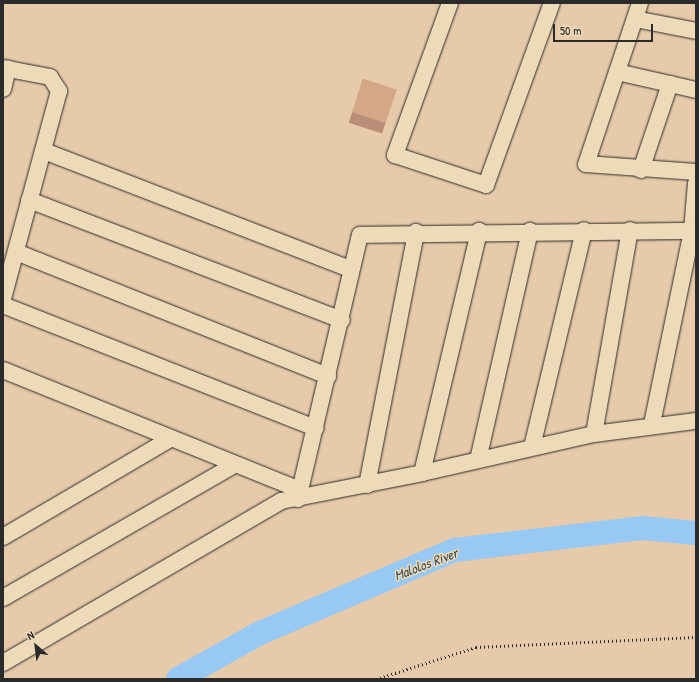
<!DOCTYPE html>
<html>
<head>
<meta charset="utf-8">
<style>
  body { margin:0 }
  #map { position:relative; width:699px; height:682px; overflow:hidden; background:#e6caaa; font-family:"Patrick Hand",sans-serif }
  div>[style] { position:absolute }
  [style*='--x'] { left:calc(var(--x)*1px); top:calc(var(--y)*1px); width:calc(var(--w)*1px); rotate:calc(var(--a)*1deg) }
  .river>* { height:24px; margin:-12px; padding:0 12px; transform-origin:12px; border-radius:12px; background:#98c9f4 }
  .path>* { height:2.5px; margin-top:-1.25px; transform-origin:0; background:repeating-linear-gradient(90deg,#2b2b2b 0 1px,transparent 0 4px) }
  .roads { filter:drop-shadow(0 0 1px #2b2b2b) drop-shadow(0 0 1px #2b2b2b) }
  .minor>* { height:16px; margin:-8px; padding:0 8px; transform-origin:8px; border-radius:8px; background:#eddab8 }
  .wall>* { inset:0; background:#b88f76; transform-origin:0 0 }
  .building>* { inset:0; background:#d6a689; transform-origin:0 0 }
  span { translate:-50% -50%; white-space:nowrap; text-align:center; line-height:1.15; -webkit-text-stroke:3px #eddab8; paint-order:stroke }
  .water-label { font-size:14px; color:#414b53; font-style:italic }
  .frame { position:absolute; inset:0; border:4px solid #2b2b2b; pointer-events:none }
  .north { position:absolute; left:16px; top:626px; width:40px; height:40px; -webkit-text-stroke:3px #eddab8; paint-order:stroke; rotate:332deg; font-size:11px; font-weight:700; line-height:16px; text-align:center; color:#2b2b2b }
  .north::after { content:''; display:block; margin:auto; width:14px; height:18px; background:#2b2b2b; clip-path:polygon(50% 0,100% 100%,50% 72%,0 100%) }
  .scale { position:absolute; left:553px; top:24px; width:100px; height:18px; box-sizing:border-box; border:2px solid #2b2b2b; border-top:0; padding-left:5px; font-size:12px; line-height:14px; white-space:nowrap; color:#2b2b2b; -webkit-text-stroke:3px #eddab8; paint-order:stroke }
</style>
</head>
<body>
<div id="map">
  <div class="river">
    <div style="--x:178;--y:679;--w:94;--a:-29.3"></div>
    <div style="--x:260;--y:633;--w:212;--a:-23.1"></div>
    <div style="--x:455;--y:550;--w:188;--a:-6.7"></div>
    <div style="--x:642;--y:528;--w:54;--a:5.3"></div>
  </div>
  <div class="path">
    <div style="--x:376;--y:679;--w:105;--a:-17.7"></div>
    <div style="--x:476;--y:647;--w:220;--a:-2.6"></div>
  </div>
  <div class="roads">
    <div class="minor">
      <div style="--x:450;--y:3;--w:162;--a:109.9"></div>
      <div style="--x:395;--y:155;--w:96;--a:18.2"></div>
      <div style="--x:486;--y:185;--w:194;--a:-70.1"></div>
      <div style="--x:640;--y:3;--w:170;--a:108.5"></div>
      <div style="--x:586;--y:164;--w:110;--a:4.2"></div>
      <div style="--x:635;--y:19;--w:62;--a:11.1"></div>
      <div style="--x:3;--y:68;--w:48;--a:10.8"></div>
      <div style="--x:50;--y:77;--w:17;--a:57"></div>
      <div style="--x:59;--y:91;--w:214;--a:105.1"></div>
      <div style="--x:617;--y:72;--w:81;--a:12.8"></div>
      <div style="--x:3;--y:89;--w:21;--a:-76"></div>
      <div style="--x:44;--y:151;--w:328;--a:21.1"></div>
      <div style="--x:641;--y:170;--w:91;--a:-71.4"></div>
      <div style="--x:696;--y:183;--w:48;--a:94.8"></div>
      <div style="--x:692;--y:231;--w:4;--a:0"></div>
      <div style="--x:29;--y:200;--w:335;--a:21"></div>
      <div style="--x:16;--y:252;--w:336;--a:21.7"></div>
      <div style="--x:3;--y:305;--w:336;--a:21.5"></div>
      <div style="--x:3;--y:370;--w:320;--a:22"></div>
      <div style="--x:594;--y:434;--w:207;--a:-80"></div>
      <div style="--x:532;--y:447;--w:223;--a:-76.5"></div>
      <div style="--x:478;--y:460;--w:235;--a:-77.2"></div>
      <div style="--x:422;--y:473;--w:249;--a:-76.7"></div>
      <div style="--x:367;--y:485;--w:258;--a:-79"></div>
      <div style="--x:298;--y:499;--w:271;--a:-76.8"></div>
      <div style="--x:360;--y:235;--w:332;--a:-0.7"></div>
      <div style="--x:692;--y:231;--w:197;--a:101.7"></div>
      <div style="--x:3;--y:537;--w:194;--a:-30.4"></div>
      <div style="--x:3;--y:598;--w:267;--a:-29.9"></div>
      <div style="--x:3;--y:663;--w:322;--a:-30.2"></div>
      <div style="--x:281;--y:501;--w:144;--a:-11.2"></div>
      <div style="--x:422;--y:473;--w:176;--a:-12.8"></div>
      <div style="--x:594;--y:434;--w:103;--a:-7.3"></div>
    </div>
  </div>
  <div class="wall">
    <div style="left:363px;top:79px;width:35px;height:46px;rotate:18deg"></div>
  </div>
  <div class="building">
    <div style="left:363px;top:79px;width:35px;height:35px;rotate:18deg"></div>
  </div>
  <div class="water-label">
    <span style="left:426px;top:564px;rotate:-21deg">Malolos River</span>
  </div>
  <div class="frame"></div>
  <div class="north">N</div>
  <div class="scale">50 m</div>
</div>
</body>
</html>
